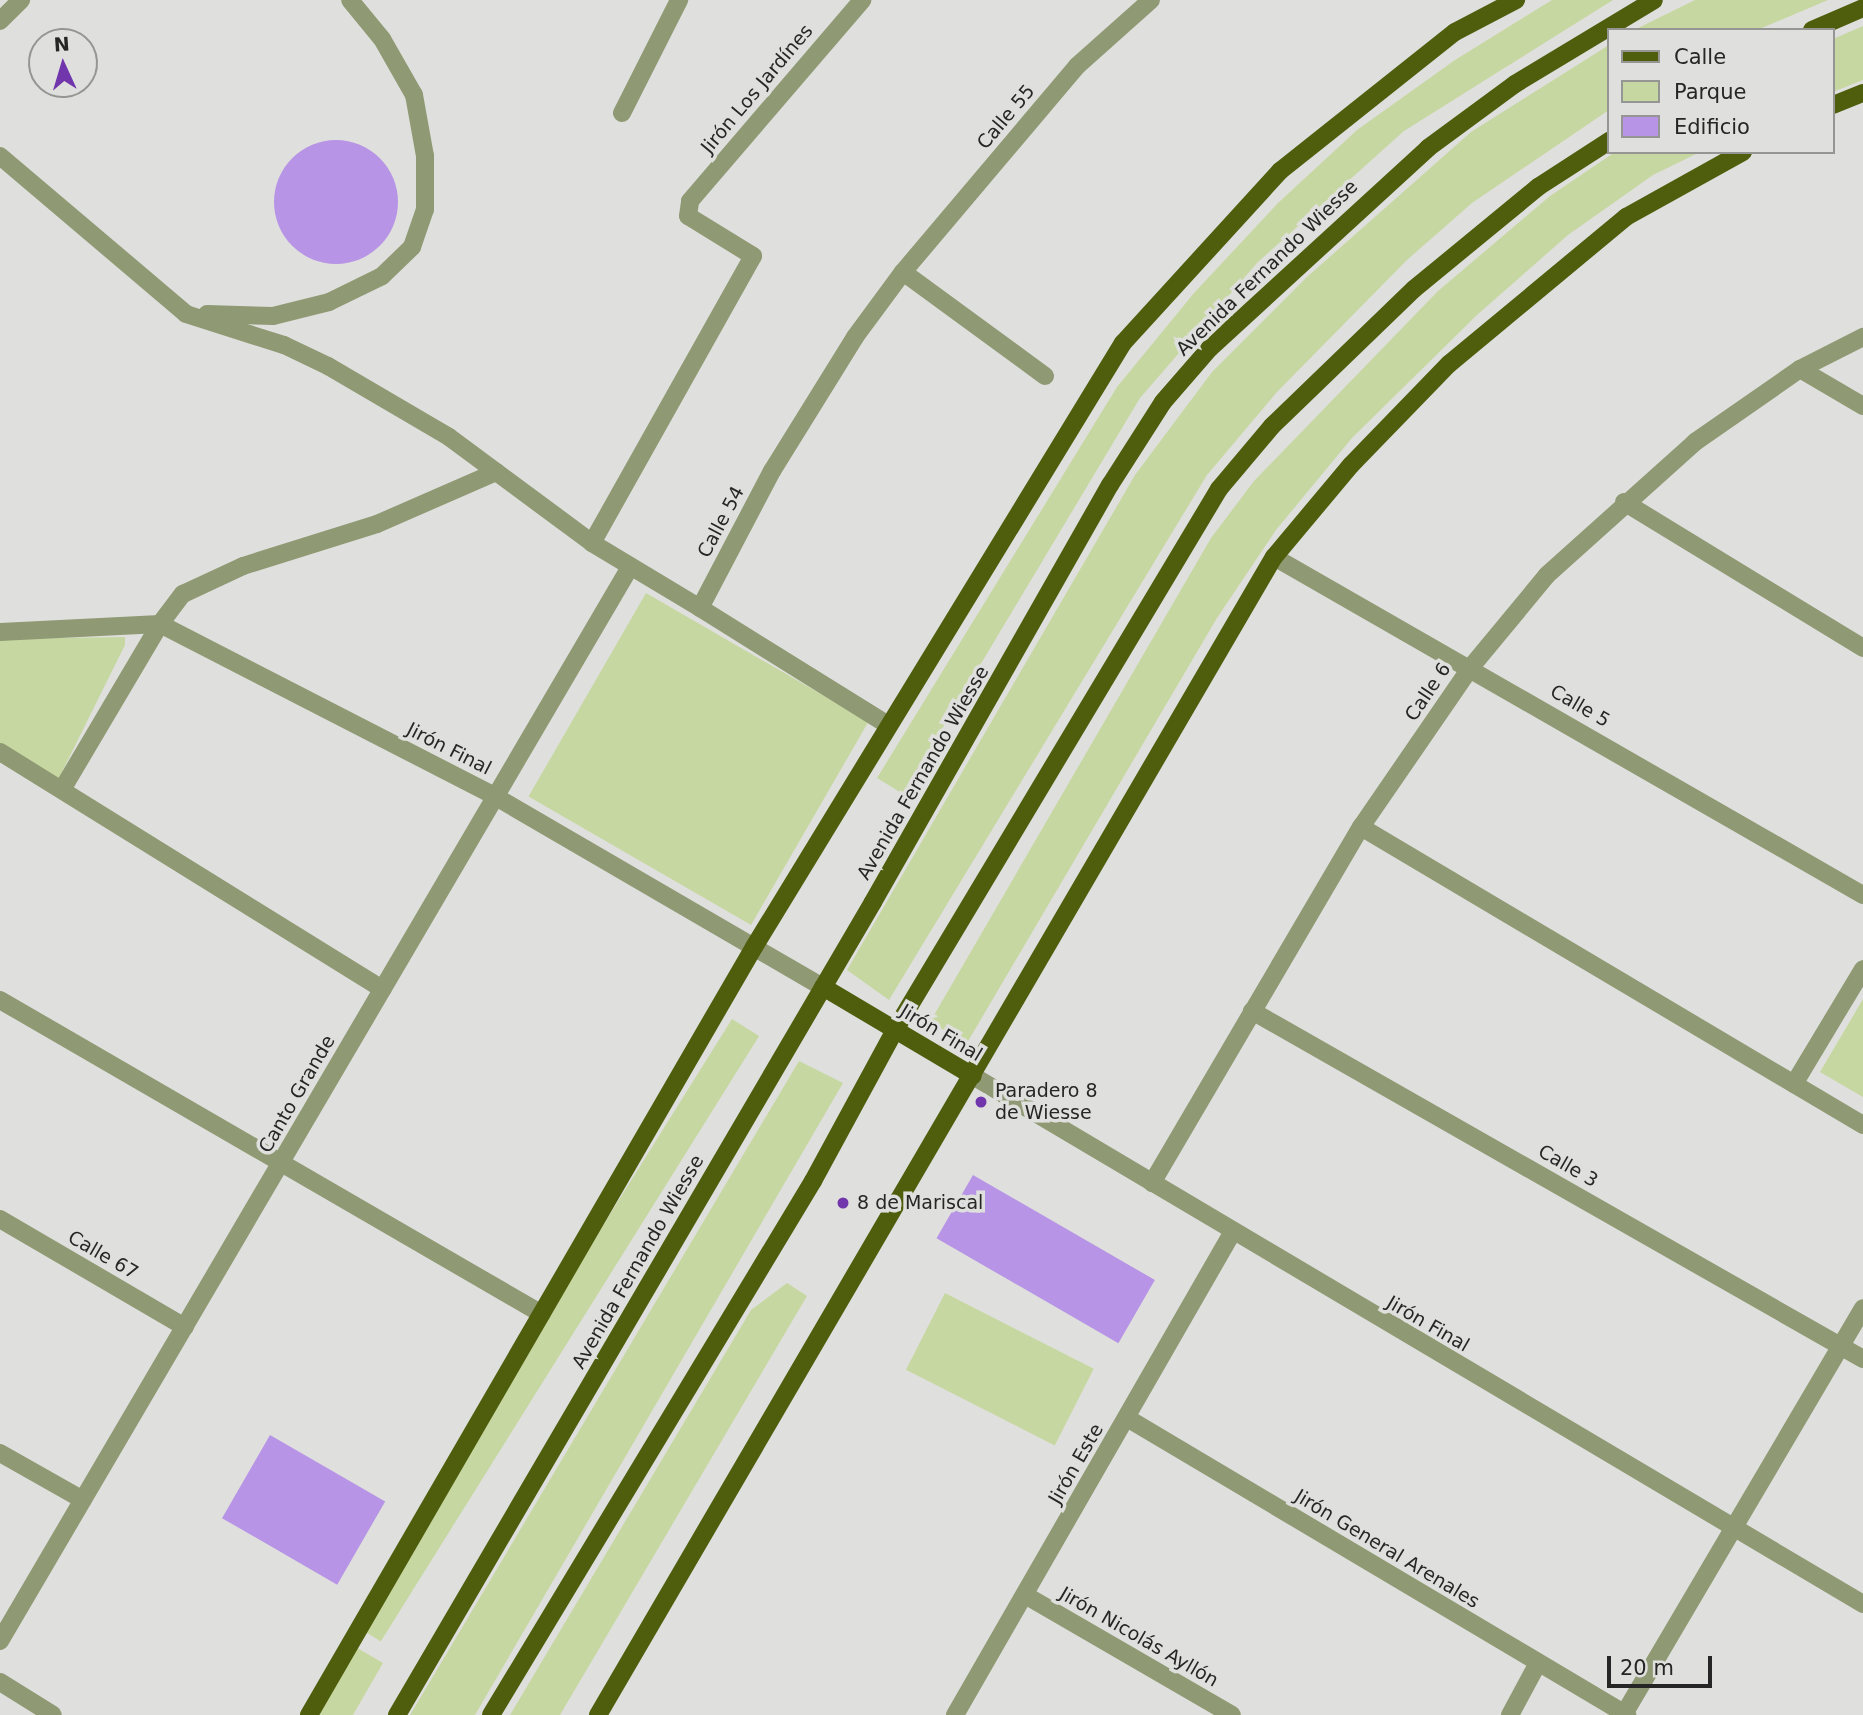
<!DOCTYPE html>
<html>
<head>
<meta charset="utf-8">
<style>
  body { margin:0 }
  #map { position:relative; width:1863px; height:1715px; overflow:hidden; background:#dfe0dd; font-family:"DejaVu Sans",sans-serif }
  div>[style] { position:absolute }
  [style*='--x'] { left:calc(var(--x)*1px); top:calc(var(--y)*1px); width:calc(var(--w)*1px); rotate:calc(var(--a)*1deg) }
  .green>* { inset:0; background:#c7d7a1; transform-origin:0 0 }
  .building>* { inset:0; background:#b794e5; transform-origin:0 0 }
  .round { border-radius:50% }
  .minor>* { height:18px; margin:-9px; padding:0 9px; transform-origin:9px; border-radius:9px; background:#8f9a74 }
  .major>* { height:18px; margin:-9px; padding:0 9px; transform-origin:9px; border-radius:9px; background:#4e5e0d }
  .dots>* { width:19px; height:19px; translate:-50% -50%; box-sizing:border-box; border:4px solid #dfe0dd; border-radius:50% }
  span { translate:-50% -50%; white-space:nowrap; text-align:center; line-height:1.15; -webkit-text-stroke:7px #dfe0dd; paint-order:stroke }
  .street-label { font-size:19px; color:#252625 }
  .poi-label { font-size:19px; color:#252625 }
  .left { translate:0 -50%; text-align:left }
  .legend { position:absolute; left:1607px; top:28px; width:228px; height:126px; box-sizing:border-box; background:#dfe0dd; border:2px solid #959693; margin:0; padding:9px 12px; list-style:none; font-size:21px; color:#252625 }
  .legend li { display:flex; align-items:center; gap:14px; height:35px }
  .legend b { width:35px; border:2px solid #959693 }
  .north { position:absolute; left:28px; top:28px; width:70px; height:70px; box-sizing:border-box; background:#dfe0dd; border:2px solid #959693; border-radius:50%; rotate:356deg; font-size:19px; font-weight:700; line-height:28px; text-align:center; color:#252625 }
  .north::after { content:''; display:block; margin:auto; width:24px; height:32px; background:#7136ac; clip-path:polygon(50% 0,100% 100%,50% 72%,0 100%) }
  .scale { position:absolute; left:1607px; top:1656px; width:105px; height:32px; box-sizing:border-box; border:4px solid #252625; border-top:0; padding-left:9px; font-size:21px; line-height:24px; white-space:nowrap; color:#252625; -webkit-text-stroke:5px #dfe0dd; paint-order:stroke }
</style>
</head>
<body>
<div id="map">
  <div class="green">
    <div style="clip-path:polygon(1552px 0,1613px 0,1404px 131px,1257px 263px,1140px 398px,903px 794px,877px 778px,1117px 387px,1194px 293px,1278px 203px,1357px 130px,1455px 60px)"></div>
    <div style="clip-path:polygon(1695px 0,1828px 0,1757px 30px,1634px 30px)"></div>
    <div style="clip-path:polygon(1863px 26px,1863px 80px,1833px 92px,1833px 39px)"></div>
    <div style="clip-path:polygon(1609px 45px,1609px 110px,1472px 203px,1407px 260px,1277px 392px,1207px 475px,889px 1000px,847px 970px,1135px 475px,1212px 372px,1307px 277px,1471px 132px)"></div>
    <div style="clip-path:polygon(1615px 152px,1700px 152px,1653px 175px,1568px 235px,1477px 315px,1352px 438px,1276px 530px,1217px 618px,967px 1043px,930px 1022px,1211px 538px,1254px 481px,1438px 291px,1550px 196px)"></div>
    <div style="left:646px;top:593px;width:257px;height:235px;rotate:30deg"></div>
    <div style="clip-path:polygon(125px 637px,125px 645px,58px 780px,0 746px,0 639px)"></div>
    <div style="clip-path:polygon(1863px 999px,1863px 1097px,1820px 1072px)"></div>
    <div style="left:732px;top:1019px;width:32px;height:714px;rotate:32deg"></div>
    <div style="clip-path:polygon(799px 1061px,843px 1083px,475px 1715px,410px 1715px)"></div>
    <div style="clip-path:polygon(787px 1283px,807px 1296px,560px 1715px,510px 1715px,751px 1310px)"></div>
    <div style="left:945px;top:1293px;width:167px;height:86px;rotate:27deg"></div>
    <div style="clip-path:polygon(354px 1646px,383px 1663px,353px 1715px,315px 1715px)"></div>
  </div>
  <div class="building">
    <div class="round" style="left:274px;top:140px;width:124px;height:124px"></div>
    <div style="left:973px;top:1175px;width:210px;height:73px;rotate:30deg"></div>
    <div style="left:270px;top:1435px;width:133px;height:96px;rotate:30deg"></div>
  </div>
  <div class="minor">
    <div style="--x:0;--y:21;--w:30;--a:-45"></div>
    <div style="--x:622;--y:113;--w:127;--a:-63.2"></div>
    <div style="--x:0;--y:156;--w:244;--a:40.3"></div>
    <div style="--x:186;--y:314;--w:103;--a:17.6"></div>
    <div style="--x:284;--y:345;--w:49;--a:25.5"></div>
    <div style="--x:328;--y:366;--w:140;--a:30.4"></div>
    <div style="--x:449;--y:437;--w:178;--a:36.5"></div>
    <div style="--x:592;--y:543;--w:126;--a:31"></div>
    <div style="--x:903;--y:272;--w:176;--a:36.2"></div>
    <div style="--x:207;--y:314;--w:66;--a:1.7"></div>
    <div style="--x:273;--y:316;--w:58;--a:-14"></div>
    <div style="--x:329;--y:302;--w:59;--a:-26.1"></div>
    <div style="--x:382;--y:276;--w:42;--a:-44"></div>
    <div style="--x:412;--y:247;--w:39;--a:-71"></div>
    <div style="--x:425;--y:210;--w:54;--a:-90"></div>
    <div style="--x:425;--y:156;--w:62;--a:-100.2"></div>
    <div style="--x:414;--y:95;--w:64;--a:-119.7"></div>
    <div style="--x:382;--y:39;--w:50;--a:-129.4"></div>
    <div style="--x:1800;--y:369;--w:73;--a:30.4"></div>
    <div style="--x:1624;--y:502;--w:280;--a:31.4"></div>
    <div style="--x:592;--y:543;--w:329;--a:-60.7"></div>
    <div style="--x:753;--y:256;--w:76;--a:-148.4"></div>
    <div style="--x:688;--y:216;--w:15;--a:-82"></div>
    <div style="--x:690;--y:201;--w:265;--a:-49.4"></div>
    <div style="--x:1274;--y:557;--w:679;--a:29.85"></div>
    <div style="--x:0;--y:632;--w:160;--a:-2.9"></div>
    <div style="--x:160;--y:624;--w:378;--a:27.2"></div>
    <div style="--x:496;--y:797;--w:378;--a:30.2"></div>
    <div style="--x:888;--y:725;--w:221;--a:-148.1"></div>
    <div style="--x:700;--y:608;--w:155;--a:-62.3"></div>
    <div style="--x:772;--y:471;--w:158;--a:-58.2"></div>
    <div style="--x:855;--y:337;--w:81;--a:-53.6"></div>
    <div style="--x:903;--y:272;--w:270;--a:-49.8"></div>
    <div style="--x:1077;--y:66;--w:99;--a:-41.7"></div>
    <div style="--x:0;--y:752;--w:450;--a:31.8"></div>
    <div style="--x:63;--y:788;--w:191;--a:-59.4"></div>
    <div style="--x:160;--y:624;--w:38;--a:-53"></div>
    <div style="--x:183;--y:594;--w:66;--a:-25"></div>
    <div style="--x:243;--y:566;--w:140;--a:-17.4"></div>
    <div style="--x:377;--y:524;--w:130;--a:-23.6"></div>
    <div style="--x:1361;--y:827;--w:584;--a:30.69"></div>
    <div style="--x:0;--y:1000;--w:626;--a:30.09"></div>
    <div style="--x:1252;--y:1011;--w:703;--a:29.66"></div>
    <div style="--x:973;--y:1076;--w:1035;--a:30.68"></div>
    <div style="--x:1794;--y:1084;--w:134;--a:-59"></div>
    <div style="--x:1152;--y:1183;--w:413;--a:-59.6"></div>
    <div style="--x:1361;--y:827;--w:194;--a:-55.5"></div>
    <div style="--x:1471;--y:667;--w:119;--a:-50.4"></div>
    <div style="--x:1547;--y:575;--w:199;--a:-41.9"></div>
    <div style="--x:1695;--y:442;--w:128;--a:-34.8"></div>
    <div style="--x:1800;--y:369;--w:71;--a:-26.9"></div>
    <div style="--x:0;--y:1219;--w:214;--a:30.3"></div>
    <div style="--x:1127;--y:1418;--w:582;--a:30.71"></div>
    <div style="--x:0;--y:1453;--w:95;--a:29.5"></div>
    <div style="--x:1025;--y:1595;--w:239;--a:30.1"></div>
    <div style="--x:0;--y:1641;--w:1245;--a:-59.6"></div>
    <div style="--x:0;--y:1682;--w:62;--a:31.9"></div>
    <div style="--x:1624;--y:1714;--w:471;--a:-59.5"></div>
    <div style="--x:955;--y:1715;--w:556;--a:-60.11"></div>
    <div style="--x:1510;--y:1715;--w:59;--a:-61.7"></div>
  </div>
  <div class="major">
    <div style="--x:1812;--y:30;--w:56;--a:-23.3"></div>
    <div style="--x:1833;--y:105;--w:32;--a:-22"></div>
    <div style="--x:823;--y:987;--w:174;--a:30.7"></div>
    <div style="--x:309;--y:1715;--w:888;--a:-59.91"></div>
    <div style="--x:754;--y:947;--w:708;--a:-58.58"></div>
    <div style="--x:1123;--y:343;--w:233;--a:-47.6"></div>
    <div style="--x:1280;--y:171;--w:223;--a:-38.5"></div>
    <div style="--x:1455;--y:32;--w:69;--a:-27.7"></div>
    <div style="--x:397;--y:1715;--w:942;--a:-59.65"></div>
    <div style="--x:873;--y:902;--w:480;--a:-60.4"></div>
    <div style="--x:1110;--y:485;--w:98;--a:-57.4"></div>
    <div style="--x:1163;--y:402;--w:72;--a:-49"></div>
    <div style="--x:1210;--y:348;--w:296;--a:-42.5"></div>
    <div style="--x:1428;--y:148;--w:108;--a:-36.3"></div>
    <div style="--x:1515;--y:84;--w:162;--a:-31.1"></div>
    <div style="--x:491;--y:1715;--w:624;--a:-58.91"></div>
    <div style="--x:813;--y:1181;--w:172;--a:-61.5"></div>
    <div style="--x:895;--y:1030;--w:631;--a:-59.08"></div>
    <div style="--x:1219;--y:489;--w:82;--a:-49.9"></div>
    <div style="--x:1272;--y:426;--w:197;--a:-44"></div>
    <div style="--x:1414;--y:289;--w:161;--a:-39.4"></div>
    <div style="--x:1538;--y:187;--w:85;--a:-32.9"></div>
    <div style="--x:598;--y:1715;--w:1341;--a:-59.73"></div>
    <div style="--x:1274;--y:557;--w:120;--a:-50.1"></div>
    <div style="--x:1351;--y:465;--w:141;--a:-45.9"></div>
    <div style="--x:1449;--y:364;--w:230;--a:-39.7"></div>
    <div style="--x:1626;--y:217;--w:134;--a:-29.1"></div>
  </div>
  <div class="dots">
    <div style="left:981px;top:1102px;background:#7136ac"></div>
    <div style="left:843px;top:1203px;background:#7136ac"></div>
  </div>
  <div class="street-label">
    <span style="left:757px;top:89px;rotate:-50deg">Jirón Los Jardínes</span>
    <span style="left:1006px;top:117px;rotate:-50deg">Calle 55</span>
    <span style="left:1267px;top:268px;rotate:-44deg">Avenida Fernando Wiesse</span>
    <span style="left:721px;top:522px;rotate:-62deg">Calle 54</span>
    <span style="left:1428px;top:692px;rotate:-56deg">Calle 6</span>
    <span style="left:1580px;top:706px;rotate:30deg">Calle 5</span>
    <span style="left:449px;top:749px;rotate:27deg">Jirón Final</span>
    <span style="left:923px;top:773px;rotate:-60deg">Avenida Fernando Wiesse</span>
    <span style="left:941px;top:1033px;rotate:31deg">Jirón Final</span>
    <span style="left:297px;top:1094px;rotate:-60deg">Canto Grande</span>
    <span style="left:1568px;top:1166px;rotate:30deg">Calle 3</span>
    <span style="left:103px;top:1255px;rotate:30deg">Calle 67</span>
    <span style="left:638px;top:1262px;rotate:-60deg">Avenida Fernando Wiesse</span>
    <span style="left:1428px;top:1324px;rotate:30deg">Jirón Final</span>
    <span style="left:1076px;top:1464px;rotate:-60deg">Jirón Este</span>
    <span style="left:1387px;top:1549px;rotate:31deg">Jirón General Arenales</span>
    <span style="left:1139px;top:1637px;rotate:30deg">Jirón Nicolás Ayllón</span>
  </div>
  <div class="poi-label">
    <span class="left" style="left:995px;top:1102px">Paradero 8<br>de Wiesse</span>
    <span class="left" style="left:857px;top:1203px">8 de Mariscal</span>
  </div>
  <ul class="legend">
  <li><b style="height:9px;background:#4e5e0d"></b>Calle</li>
  <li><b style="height:19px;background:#c7d7a1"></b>Parque</li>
  <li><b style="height:19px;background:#b794e5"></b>Edificio</li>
  </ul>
  <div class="north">N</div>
  <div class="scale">20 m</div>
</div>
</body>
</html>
